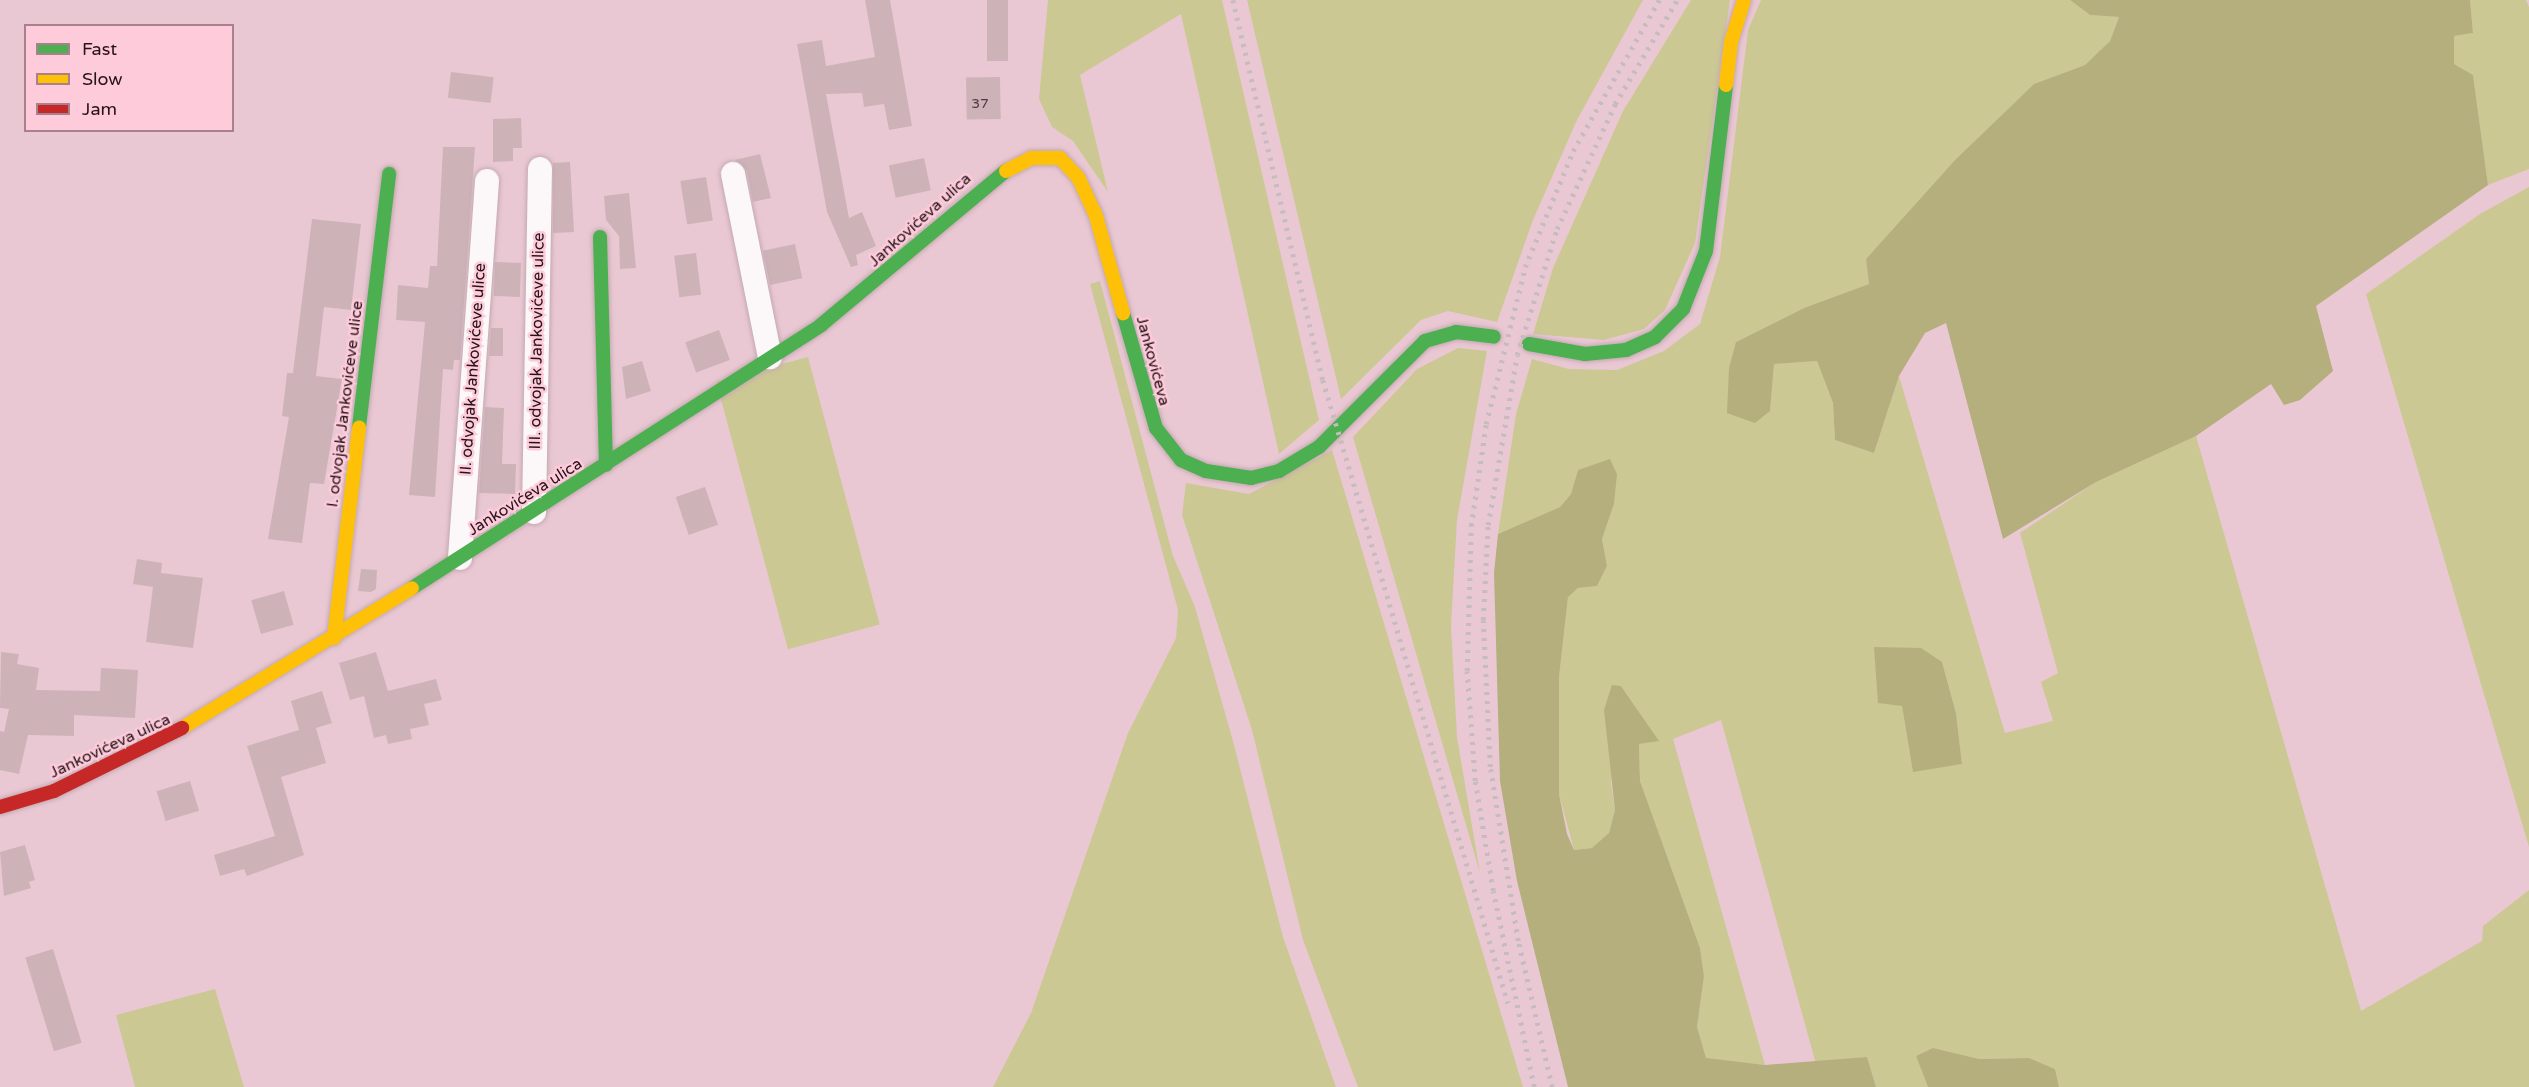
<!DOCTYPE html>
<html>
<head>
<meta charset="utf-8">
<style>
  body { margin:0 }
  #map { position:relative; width:2529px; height:1087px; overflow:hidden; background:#eac8d3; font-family:"Varela Round",sans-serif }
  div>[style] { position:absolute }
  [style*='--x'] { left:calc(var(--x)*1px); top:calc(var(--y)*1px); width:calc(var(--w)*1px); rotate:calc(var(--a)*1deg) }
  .green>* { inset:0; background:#ccc894; transform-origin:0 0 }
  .forest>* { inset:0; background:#b4af7d }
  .building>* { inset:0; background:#cdb3b8; transform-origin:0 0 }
  .roads { filter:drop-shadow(0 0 2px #c3a9b1) drop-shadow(0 0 2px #c3a9b1) }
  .street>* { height:24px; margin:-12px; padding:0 12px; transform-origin:12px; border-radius:12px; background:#fcf7f8 }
  .fast>* { height:14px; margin:-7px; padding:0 7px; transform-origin:7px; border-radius:7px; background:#4caf50 }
  .slow>* { height:14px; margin:-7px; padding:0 7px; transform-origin:7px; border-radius:7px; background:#ffc107 }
  .jam>* { height:14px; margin:-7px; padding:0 7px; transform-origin:7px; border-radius:7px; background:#c62828 }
  .rail>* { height:4.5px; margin-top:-2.25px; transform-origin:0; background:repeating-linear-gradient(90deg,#c5bcbf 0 3px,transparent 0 9px) }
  span { translate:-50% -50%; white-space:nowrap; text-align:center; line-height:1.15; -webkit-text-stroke:5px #fdcbda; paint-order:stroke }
  .number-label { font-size:14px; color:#503a41 }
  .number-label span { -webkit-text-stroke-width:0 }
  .street-label { font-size:16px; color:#271219 }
  .legend { position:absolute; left:24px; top:24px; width:210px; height:108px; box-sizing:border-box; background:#fdcbda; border:2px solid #a7818d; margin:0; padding:8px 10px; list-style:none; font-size:18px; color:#271219 }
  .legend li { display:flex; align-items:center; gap:12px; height:30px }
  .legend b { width:30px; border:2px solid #a7818d }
</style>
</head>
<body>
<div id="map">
  <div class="green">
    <div style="clip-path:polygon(1048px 0,1222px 0,1319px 420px,1279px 454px,1181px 14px,1080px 75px,1108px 192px,1073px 141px,1052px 127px,1039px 99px)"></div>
    <div style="clip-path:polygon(1247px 0,1643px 0,1577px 120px,1533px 220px,1497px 322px,1448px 311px,1421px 320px,1341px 399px)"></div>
    <div style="clip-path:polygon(1691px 0,1730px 0,1695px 243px,1665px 310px,1644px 329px,1604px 340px,1533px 334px,1553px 268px,1623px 111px)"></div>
    <div style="clip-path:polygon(evenodd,1761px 0,2070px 0,2090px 15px,2119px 17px,2110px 41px,2085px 65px,2034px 84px,1955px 160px,1866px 259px,1869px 284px,1804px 308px,1736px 342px,1770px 411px,1774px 364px,1817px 361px,1833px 403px,1835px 440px,1874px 453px,1899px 376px,2005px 733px,2053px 721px,2041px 682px,2058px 673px,2020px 533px,2096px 482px,2196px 436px,2361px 1011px,2482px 941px,2483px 926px,2529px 890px,2529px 1087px,2059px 1087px,2055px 1069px,2029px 1058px,1978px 1059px,1933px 1048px,1916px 1056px,1928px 1087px,1876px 1087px,1867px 1057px,1816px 1064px,1721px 720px,1673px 739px,1765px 1065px,1706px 1059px,1697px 1027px,1704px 976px,1700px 948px,1640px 781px,1639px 744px,1658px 740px,1621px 686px,1611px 783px,1615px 810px,1609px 834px,1592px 848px,1574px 850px,1559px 794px,1559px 677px,1568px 596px,1578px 588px,1597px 586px,1607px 566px,1602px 539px,1614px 504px,1578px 470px,1571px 494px,1560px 507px,1498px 534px,1516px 414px,1532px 359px,1569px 369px,1617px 370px,1664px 351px,1700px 324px,1720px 257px,1748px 30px,1761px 0,1942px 662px,1956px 713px,1962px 764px,1913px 771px,1902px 706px,1942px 662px)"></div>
    <div style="clip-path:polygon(2470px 0,2526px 0,2529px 7px,2529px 169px,2488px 185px,2473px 75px,2454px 64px,2454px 36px,2473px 33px)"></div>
    <div style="clip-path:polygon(2529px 187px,2529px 847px,2366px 294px,2480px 214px)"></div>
    <div style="clip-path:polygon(1100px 281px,1173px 556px,1195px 607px,1233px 741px,1283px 937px,1336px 1087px,993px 1087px,1031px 1013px,1128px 733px,1176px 638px,1178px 610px,1090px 284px)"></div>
    <div style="clip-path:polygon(1458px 348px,1487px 351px,1457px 520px,1451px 626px,1457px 737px,1480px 873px,1353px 437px,1417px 369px)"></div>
    <div style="left:808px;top:357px;width:277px;height:95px;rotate:75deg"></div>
    <div style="clip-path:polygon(1332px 450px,1523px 1087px,1358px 1087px,1303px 940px,1252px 730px,1182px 515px,1186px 483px,1249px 494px)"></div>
    <div style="clip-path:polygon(215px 989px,244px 1087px,135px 1087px,116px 1015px)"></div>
  </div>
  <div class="forest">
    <div style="clip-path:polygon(2070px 0,2470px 0,2473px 33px,2454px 36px,2454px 64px,2473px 75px,2488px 185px,2316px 306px,2333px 371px,2300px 400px,2284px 405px,2271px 384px,2196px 436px,2096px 482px,2003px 539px,1946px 323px,1925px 333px,1899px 376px,1874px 453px,1835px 440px,1833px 403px,1817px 361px,1774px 364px,1770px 411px,1755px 423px,1727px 413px,1729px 368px,1736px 342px,1804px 308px,1869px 284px,1866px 259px,1955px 160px,2034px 84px,2085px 65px,2110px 41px,2119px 17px,2090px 15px)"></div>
    <div style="clip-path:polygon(1610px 459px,1617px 474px,1614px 504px,1602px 539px,1607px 566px,1597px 586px,1578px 588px,1568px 597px,1559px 677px,1559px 794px,1567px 834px,1574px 850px,1592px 848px,1609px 833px,1615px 810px,1604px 710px,1612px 685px,1621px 686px,1659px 741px,1639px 744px,1640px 781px,1700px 948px,1704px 976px,1697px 1027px,1706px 1058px,1765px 1065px,1867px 1057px,1876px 1087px,1568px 1087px,1517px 881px,1500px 781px,1494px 573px,1498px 534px,1560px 507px,1571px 494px,1578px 470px)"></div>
    <div style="clip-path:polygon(1874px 647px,1921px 648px,1942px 662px,1956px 713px,1962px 764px,1913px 772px,1902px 706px,1878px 703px)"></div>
    <div style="clip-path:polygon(1933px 1048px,1979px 1059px,2029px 1058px,2055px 1069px,2059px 1087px,1928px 1087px,1916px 1056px)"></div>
  </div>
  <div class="building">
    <div style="clip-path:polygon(865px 0,890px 0,912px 126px,889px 130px,884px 104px,864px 107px,862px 93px,826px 94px,849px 218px,862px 212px,876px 246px,856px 255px,858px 265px,851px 267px,827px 212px,797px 44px,822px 40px,826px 66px,875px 57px)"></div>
    <div style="left:987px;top:0;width:21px;height:61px"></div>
    <div style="left:451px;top:72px;width:43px;height:26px;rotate:7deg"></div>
    <div style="left:1000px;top:77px;width:42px;height:34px;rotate:89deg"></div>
    <div style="clip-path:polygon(521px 118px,522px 148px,513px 148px,513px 161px,493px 162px,493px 119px)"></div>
    <div style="clip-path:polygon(443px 147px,475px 147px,460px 360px,454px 360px,453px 370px,443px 369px,435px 497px,409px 495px,425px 322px,396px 320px,398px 285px,428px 288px,430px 266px,437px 266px)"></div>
    <div style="clip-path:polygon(760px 154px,771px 198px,753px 202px,747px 171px,735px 160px)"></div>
    <div style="left:924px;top:158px;width:33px;height:36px;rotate:78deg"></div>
    <div style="clip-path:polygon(570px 162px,574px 232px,553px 233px,553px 163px)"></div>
    <div style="left:706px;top:177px;width:44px;height:26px;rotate:81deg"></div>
    <div style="clip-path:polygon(629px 193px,636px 268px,620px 269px,619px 236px,606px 220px,604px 196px)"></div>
    <div style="clip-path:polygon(312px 219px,361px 224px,351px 310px,324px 307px,316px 376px,342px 379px,324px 484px,310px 483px,302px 543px,268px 539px,289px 417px,282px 416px,287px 373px,293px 373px)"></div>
    <div style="left:795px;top:244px;width:35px;height:33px;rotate:78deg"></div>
    <div style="left:696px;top:253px;width:42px;height:22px;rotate:83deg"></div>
    <div style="left:495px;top:262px;width:26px;height:34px;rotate:2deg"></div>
    <div style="clip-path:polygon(491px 328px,503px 328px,503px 356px,489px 356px)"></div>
    <div style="left:719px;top:330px;width:32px;height:36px;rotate:70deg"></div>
    <div style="clip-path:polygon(642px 361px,651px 391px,626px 399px,622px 367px)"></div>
    <div style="clip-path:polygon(485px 407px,504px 408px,502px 464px,516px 464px,515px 494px,479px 493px)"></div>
    <div style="left:705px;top:487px;width:40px;height:31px;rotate:71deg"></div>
    <div style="clip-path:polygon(137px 559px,162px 563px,161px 573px,203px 578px,193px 648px,146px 642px,153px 587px,133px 584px)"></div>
    <div style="clip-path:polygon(361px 569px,377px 570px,376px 589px,371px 592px,358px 591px)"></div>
    <div style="left:284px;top:591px;width:35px;height:34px;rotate:74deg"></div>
    <div style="clip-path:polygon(1px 652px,19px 654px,17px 664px,39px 668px,36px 690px,100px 691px,101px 668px,138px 670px,135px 718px,74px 715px,74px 736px,28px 735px,19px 774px,0 770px,0 731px,4px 732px,9px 709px,0 708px)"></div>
    <div style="clip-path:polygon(376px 652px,388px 691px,436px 679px,442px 700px,424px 704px,429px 725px,410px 729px,412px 739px,388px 744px,386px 735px,374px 738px,364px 696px,350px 700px,339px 663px)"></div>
    <div style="clip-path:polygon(322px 691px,332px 723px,316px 728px,326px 763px,281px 777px,304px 855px,247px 876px,244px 869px,220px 876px,214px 855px,275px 836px,247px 746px,299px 730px,291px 701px)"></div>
    <div style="left:190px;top:781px;width:31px;height:35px;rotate:73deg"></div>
    <div style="clip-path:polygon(25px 845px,35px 880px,29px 882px,31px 888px,4px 896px,0 852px)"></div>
    <div style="left:53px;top:949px;width:98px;height:29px;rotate:73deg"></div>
  </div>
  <div class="roads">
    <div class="street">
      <div style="--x:733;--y:174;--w:187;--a:78.6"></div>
      <div style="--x:534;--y:512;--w:343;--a:-89"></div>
      <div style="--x:460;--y:558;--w:378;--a:-85.9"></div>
    </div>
    <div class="fast">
      <div style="--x:600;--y:237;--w:228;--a:88.5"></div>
      <div style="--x:1123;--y:313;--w:120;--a:74"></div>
      <div style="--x:1156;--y:428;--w:41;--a:52"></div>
      <div style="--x:1181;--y:460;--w:27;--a:24"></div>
      <div style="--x:1206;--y:471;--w:46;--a:8.8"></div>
      <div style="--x:1251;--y:478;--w:29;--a:-14"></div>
      <div style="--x:1279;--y:471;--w:47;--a:-31"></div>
      <div style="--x:1319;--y:447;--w:150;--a:-45"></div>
      <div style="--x:1425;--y:341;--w:32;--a:-16"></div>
      <div style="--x:1456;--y:332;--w:38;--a:7"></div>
      <div style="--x:1529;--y:344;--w:57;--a:10.1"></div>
      <div style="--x:1585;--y:354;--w:41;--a:-5.6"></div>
      <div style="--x:1626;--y:350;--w:32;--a:-24"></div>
      <div style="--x:1655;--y:337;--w:40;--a:-45"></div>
      <div style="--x:1683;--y:309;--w:62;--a:-68.4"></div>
      <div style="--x:1706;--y:251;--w:167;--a:-83.1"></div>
      <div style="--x:359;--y:427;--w:255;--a:-83.2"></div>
      <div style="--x:412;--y:588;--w:486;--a:-32.7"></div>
      <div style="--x:821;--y:325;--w:241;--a:-39.8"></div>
    </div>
    <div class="slow">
      <div style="--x:1726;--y:85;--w:43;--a:-83.4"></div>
      <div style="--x:1731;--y:42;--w:44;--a:-72.8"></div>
      <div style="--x:1006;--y:171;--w:28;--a:-27"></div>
      <div style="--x:1031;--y:158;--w:29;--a:0"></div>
      <div style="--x:1060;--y:158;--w:26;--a:47"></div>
      <div style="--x:1078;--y:177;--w:43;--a:65.2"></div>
      <div style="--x:1096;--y:216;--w:101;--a:74.4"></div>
      <div style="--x:334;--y:638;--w:212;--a:-83.2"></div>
      <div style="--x:182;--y:728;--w:269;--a:-31.3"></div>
    </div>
    <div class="jam">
      <div style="--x:0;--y:807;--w:56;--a:-16.5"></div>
      <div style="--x:54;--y:791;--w:143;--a:-26.2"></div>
    </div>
  </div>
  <div class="rail">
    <div style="--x:1233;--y:0;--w:391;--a:76.7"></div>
    <div style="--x:1323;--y:380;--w:650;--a:73.46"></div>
    <div style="--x:1534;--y:1087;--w:200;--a:-101.8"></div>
    <div style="--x:1493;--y:891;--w:111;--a:-99.3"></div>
    <div style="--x:1475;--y:781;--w:110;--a:-94.2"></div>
    <div style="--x:1467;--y:671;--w:145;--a:-88.4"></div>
    <div style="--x:1471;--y:526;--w:103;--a:-81.6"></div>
    <div style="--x:1486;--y:424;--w:162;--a:-76"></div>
    <div style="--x:1525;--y:267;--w:126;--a:-67.5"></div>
    <div style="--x:1573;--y:151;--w:174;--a:-60.3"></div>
    <div style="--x:1552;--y:1087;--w:150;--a:-103.1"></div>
    <div style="--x:1518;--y:941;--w:176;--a:-99.1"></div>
    <div style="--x:1490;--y:767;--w:147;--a:-92.7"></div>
    <div style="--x:1483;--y:620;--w:95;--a:-87"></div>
    <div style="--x:1488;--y:525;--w:172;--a:-80.3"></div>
    <div style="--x:1517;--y:355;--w:132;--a:-72.4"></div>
    <div style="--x:1557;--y:229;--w:138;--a:-65.1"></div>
    <div style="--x:1615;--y:104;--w:121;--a:-59.2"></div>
  </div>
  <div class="number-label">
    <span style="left:980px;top:104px">37</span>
  </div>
  <div class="street-label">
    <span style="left:920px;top:220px;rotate:-42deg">Jankovićeva ulica</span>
    <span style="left:537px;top:341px;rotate:-89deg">III. odvojak Jankovićeve ulice</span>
    <span style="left:1153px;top:361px;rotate:75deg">Jankovićeva</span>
    <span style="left:473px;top:369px;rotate:-86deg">II. odvojak Jankovićeve ulice</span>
    <span style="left:345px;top:404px;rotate:-83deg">I. odvojak Jankovićeve ulice</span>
    <span style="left:525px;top:497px;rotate:-32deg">Jankovićeva ulica</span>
    <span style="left:110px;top:746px;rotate:-25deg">Jankovićeva ulica</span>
  </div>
  <ul class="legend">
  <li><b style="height:8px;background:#4caf50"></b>Fast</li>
  <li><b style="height:8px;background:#ffc107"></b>Slow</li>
  <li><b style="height:8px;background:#c62828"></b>Jam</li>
  </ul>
</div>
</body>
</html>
